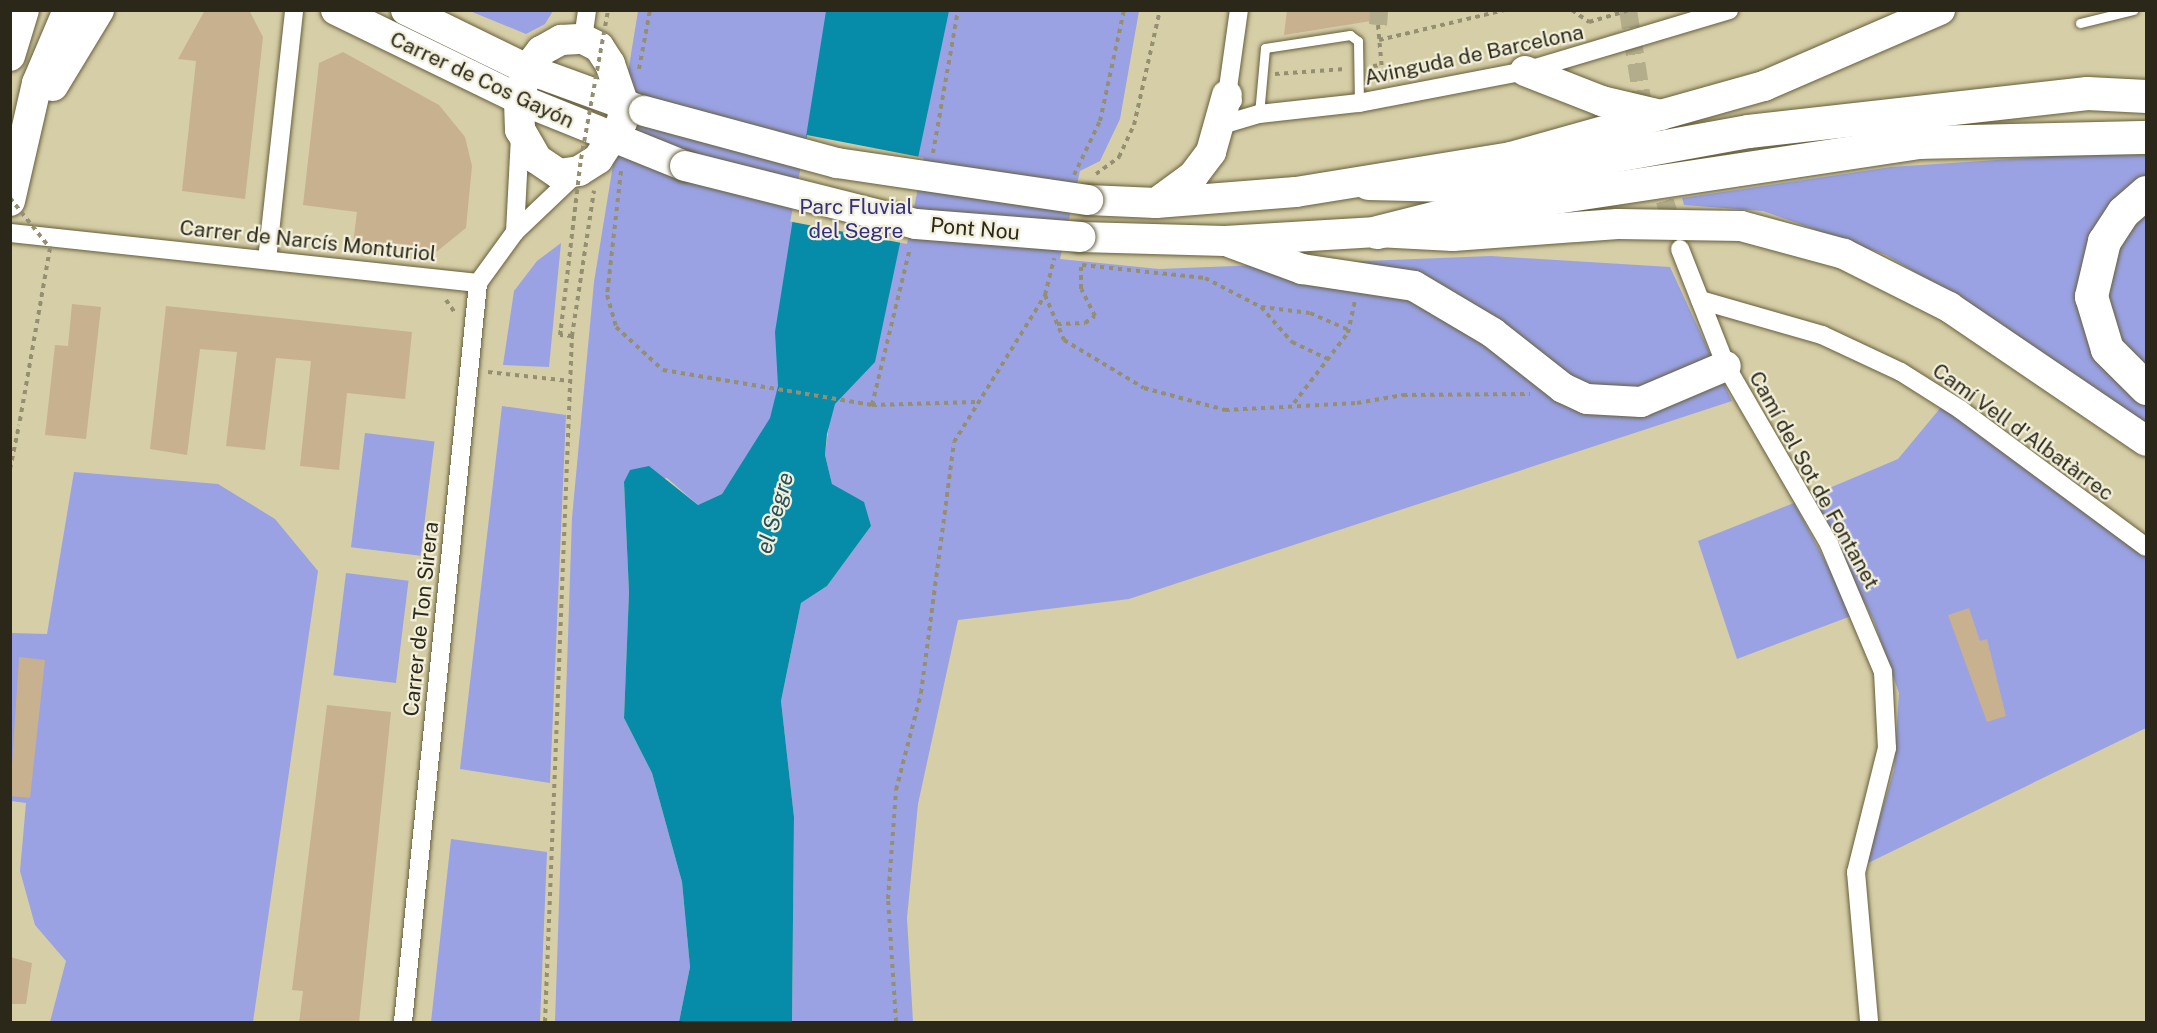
<!DOCTYPE html>
<html>
<head>
<meta charset="utf-8">
<style>
  body { margin:0 }
  #map { position:relative; width:2157px; height:1033px; overflow:hidden; background:#d6cea7; font-family:"Public Sans",sans-serif }
  div>[style] { position:absolute }
  [style*='--x'] { left:calc(var(--x)*1px); top:calc(var(--y)*1px); width:calc(var(--w)*1px); rotate:calc(var(--a)*1deg) }
  .green>* { inset:0; background:#9aa2e3; transform-origin:0 0 }
  .water>* { inset:0; background:#068ca9 }
  .pier>* { inset:0; background:#d6cea7; transform-origin:0 0 }
  .building>* { inset:0; background:#c8b18f }
  .street-tunnel>* { height:18px; margin-top:-9px; transform-origin:0; background:repeating-linear-gradient(90deg,#b4ad8b 0 18px,transparent 0 27px) }
  .path>* { height:4px; margin-top:-2px; transform-origin:0; background:repeating-linear-gradient(90deg,#958f71 0 4.5px,transparent 0 9px) }
  .roads { filter:drop-shadow(0 0 2px #665f3c) drop-shadow(0 0 2px #665f3c) }
  .lane>* { height:9px; margin:-4.5px; padding:0 4.5px; transform-origin:4.5px; border-radius:4.5px; background:#fff }
  .street>* { height:18px; margin:-9px; padding:0 9px; transform-origin:9px; border-radius:9px; background:#fff }
  .primary>* { height:30px; margin:-15px; padding:0 15px; transform-origin:15px; border-radius:15px; background:#fff }
  .highway>* { height:33px; margin:-16.5px; padding:0 16.5px; transform-origin:16.5px; border-radius:16.5px; background:#fff }
  .path-bridge>* { height:4px; margin-top:-2px; transform-origin:0; background:repeating-linear-gradient(90deg,#958f71 0 4.5px,transparent 0 9px) }
  .bridges { filter:drop-shadow(0 0 2px #665f3c) drop-shadow(0 0 2px #665f3c) }
  .primary-bridge>* { height:30px; margin:-15px; padding:0 15px; transform-origin:15px; border-radius:15px; background:#fff }
  span { translate:-50% -50%; white-space:nowrap; text-align:center; line-height:1.15; -webkit-text-stroke:4.5px #f2efdb; paint-order:stroke }
  .street-label { font-size:21px; color:#2b2819 }
  .park-label { font-size:21px; color:#322f83 }
  .water-label { font-size:22px; color:#214f5c; font-style:italic }
  .frame { position:absolute; inset:0; border:12px solid #2b2819; pointer-events:none }
</style>
</head>
<body>
<div id="map">
  <div class="green">
    <div style="clip-path:polygon(470px 11px,553px 11px,545px 24px,526px 34px)"></div>
    <div style="clip-path:polygon(638px 11px,1139px 11px,1120px 119px,1100px 161px,1080px 171px,1060px 259px,1159px 269px,1491px 256px,1670px 267px,1732px 401px,1129px 599px,958px 620px,918px 804px,907px 918px,913px 1022px,792px 1022px,794px 817px,781px 701px,801px 603px,827px 586px,871px 526px,832px 484px,825px 455px,829px 425px,768px 422px,722px 494px,698px 505px,667px 478px,624px 482px,629px 592px,624px 718px,652px 773px,682px 882px,690px 967px,679px 1022px,555px 1022px,572px 518px,594px 282px)"></div>
    <div style="clip-path:polygon(2100px 153px,2146px 155px,2146px 179px,2085px 255px,2146px 400px,2146px 433px,1947px 291px,1886px 255px,1763px 211px,1684px 205px,1682px 198px,1891px 167px)"></div>
    <div style="clip-path:polygon(2146px 212px,2146px 368px,2123px 344px,2107px 312px,2108px 280px,2120px 244px)"></div>
    <div style="clip-path:polygon(561px 243px,549px 367px,503px 365px,514px 291px,537px 261px)"></div>
    <div style="clip-path:polygon(502px 406px,566px 415px,550px 783px,460px 769px)"></div>
    <div style="clip-path:polygon(1942px 406px,2146px 554px,2146px 728px,1866px 864px,1894px 770px,1899px 693px,1873px 619px,1808px 497px,1898px 459px)"></div>
    <div style="left:365px;top:433px;width:70px;height:115px;rotate:7deg"></div>
    <div style="clip-path:polygon(74px 472px,218px 484px,275px 519px,318px 571px,253px 1022px,50px 1022px,66px 961px,35px 925px,20px 871px,26px 803px,11px 801px,11px 633px,47px 634px)"></div>
    <div style="clip-path:polygon(1794px 503px,1854px 615px,1737px 659px,1698px 541px)"></div>
    <div style="left:346px;top:573px;width:63px;height:103px;rotate:7deg"></div>
    <div style="clip-path:polygon(451px 839px,547px 852px,540px 1022px,431px 1022px)"></div>
  </div>
  <div class="water">
    <div style="clip-path:polygon(826px 11px,949px 11px,875px 362px,835px 404px,827px 434px,825px 455px,832px 484px,864px 502px,871px 526px,827px 586px,801px 603px,781px 701px,794px 817px,792px 1022px,679px 1022px,690px 967px,682px 882px,652px 773px,624px 718px,629px 592px,624px 482px,630px 470px,649px 466px,698px 505px,722px 494px,770px 418px,778px 386px,775px 332px)"></div>
  </div>
  <div class="pier">
    <div style="left:807px;top:135px;width:119px;height:88px;rotate:11deg"></div>
  </div>
  <div class="building">
    <div style="clip-path:polygon(205px 10px,249px 10px,263px 37px,245px 199px,182px 191px,196px 61px,178px 59px)"></div>
    <div style="clip-path:polygon(1287px 10px,1376px 10px,1377px 20px,1284px 35px)"></div>
    <div style="clip-path:polygon(343px 52px,439px 105px,465px 137px,472px 166px,466px 228px,435px 253px,353px 244px,357px 212px,303px 205px,319px 63px)"></div>
    <div style="clip-path:polygon(72px 304px,101px 307px,86px 439px,45px 435px,55px 345px,68px 346px)"></div>
    <div style="clip-path:polygon(166px 306px,412px 332px,405px 399px,347px 393px,339px 470px,300px 466px,311px 361px,276px 358px,265px 450px,226px 446px,237px 352px,200px 349px,187px 455px,150px 449px)"></div>
    <div style="clip-path:polygon(1969px 608px,1980px 641px,1987px 639px,2006px 716px,1987px 722px,1948px 615px)"></div>
    <div style="clip-path:polygon(19px 657px,45px 660px,30px 798px,10px 796px)"></div>
    <div style="clip-path:polygon(327px 705px,391px 712px,359px 1023px,299px 1023px,303px 991px,292px 990px)"></div>
    <div style="clip-path:polygon(10px 957px,32px 963px,26px 1004px,10px 1004px)"></div>
  </div>
  <div class="street-tunnel">
    <div style="--x:1628;--y:10;--w:109;--a:81.1"></div>
    <div style="--x:1378;--y:25;--w:15;--a:-86"></div>
    <div style="--x:1657;--y:175;--w:59;--a:73.1"></div>
  </div>
  <div class="path">
    <div style="--x:1572;--y:10;--w:21;--a:35"></div>
    <div style="--x:1589;--y:22;--w:43;--a:-16.3"></div>
    <div style="--x:1378;--y:25;--w:56;--a:84.9"></div>
    <div style="--x:1379;--y:40;--w:130;--a:-13.4"></div>
    <div style="--x:1373;--y:66;--w:9;--a:-6"></div>
    <div style="--x:639;--y:69;--w:60;--a:-79.4"></div>
    <div style="--x:1275;--y:74;--w:70;--a:-4.1"></div>
    <div style="--x:933;--y:153;--w:145;--a:-80.1"></div>
    <div style="--x:621;--y:171;--w:125;--a:96.4"></div>
    <div style="--x:607;--y:295;--w:33;--a:74"></div>
    <div style="--x:616;--y:327;--w:64;--a:42.5"></div>
    <div style="--x:663;--y:370;--w:212;--a:9.5"></div>
    <div style="--x:872;--y:405;--w:103;--a:-1.7"></div>
    <div style="--x:1096;--y:174;--w:29;--a:-36"></div>
    <div style="--x:1119;--y:157;--w:35;--a:-65"></div>
    <div style="--x:1134;--y:125;--w:118;--a:-77.3"></div>
    <div style="--x:1074;--y:175;--w:60;--a:-64.3"></div>
    <div style="--x:1100;--y:121;--w:114;--a:-77.8"></div>
    <div style="--x:1082;--y:265;--w:124;--a:6"></div>
    <div style="--x:1205;--y:278;--w:63;--a:27.4"></div>
    <div style="--x:1261;--y:307;--w:47;--a:48.5"></div>
    <div style="--x:1292;--y:342;--w:42;--a:25.3"></div>
    <div style="--x:1045;--y:295;--w:49;--a:67.1"></div>
    <div style="--x:1064;--y:340;--w:93;--a:31"></div>
    <div style="--x:1144;--y:388;--w:84;--a:15.2"></div>
    <div style="--x:1225;--y:410;--w:132;--a:-3"></div>
    <div style="--x:1357;--y:403;--w:47;--a:-9.9"></div>
    <div style="--x:1403;--y:395;--w:127;--a:-0.5"></div>
    <div style="--x:446;--y:300;--w:16;--a:55"></div>
    <div style="--x:1261;--y:307;--w:49;--a:7"></div>
    <div style="--x:1310;--y:313;--w:43;--a:23.6"></div>
    <div style="--x:1057;--y:324;--w:28;--a:-2"></div>
    <div style="--x:1085;--y:323;--w:12;--a:-35"></div>
    <div style="--x:1095;--y:316;--w:30;--a:-117"></div>
    <div style="--x:1081;--y:289;--w:24;--a:-90"></div>
    <div style="--x:572;--y:336;--w:147;--a:-81.4"></div>
    <div style="--x:488;--y:372;--w:83;--a:6.2"></div>
    <div style="--x:1294;--y:403;--w:88;--a:-52.4"></div>
    <div style="--x:1348;--y:333;--w:33;--a:-78"></div>
    <div style="--x:872;--y:405;--w:162;--a:-76.4"></div>
    <div style="--x:10;--y:469;--w:45;--a:-78.4"></div>
    <div style="--x:545;--y:1022;--w:687;--a:-87.75"></div>
    <div style="--x:572;--y:336;--w:12;--a:-175"></div>
    <div style="--x:560;--y:335;--w:7;--a:-82"></div>
    <div style="--x:896;--y:1022;--w:123;--a:-93.7"></div>
    <div style="--x:888;--y:899;--w:109;--a:-85.8"></div>
    <div style="--x:896;--y:790;--w:100;--a:-75.5"></div>
    <div style="--x:921;--y:693;--w:253;--a:-82.5"></div>
    <div style="--x:954;--y:442;--w:173;--a:-58.2"></div>
    <div style="--x:1045;--y:295;--w:38;--a:-76"></div>
  </div>
  <div class="roads">
    <div class="lane">
      <div style="--x:2080;--y:23;--w:55;--a:-13.8"></div>
      <div style="--x:1259;--y:114;--w:66;--a:-84.8"></div>
      <div style="--x:1265;--y:48;--w:86;--a:-8.7"></div>
      <div style="--x:1350;--y:35;--w:10;--a:37"></div>
      <div style="--x:1358;--y:41;--w:62;--a:89.1"></div>
    </div>
    <div class="street">
      <div style="--x:583;--y:39;--w:29;--a:-82"></div>
      <div style="--x:1233;--y:101;--w:8;--a:-135"></div>
      <div style="--x:1227;--y:95;--w:86;--a:-82"></div>
      <div style="--x:1218;--y:126;--w:43;--a:-16.3"></div>
      <div style="--x:1259;--y:114;--w:101;--a:-6.3"></div>
      <div style="--x:1359;--y:103;--w:169;--a:-10.9"></div>
      <div style="--x:1525;--y:71;--w:213;--a:-16.6"></div>
      <div style="--x:515;--y:232;--w:97;--a:-87"></div>
      <div style="--x:10;--y:233;--w:471;--a:6.1"></div>
      <div style="--x:1680;--y:249;--w:126;--a:68.5"></div>
      <div style="--x:1726;--y:366;--w:206;--a:59.9"></div>
      <div style="--x:1829;--y:544;--w:139;--a:67.1"></div>
      <div style="--x:1883;--y:672;--w:76;--a:87"></div>
      <div style="--x:1887;--y:748;--w:128;--a:104"></div>
      <div style="--x:1856;--y:872;--w:151;--a:85"></div>
      <div style="--x:267;--y:260;--w:251;--a:-83.8"></div>
      <div style="--x:1700;--y:300;--w:127;--a:16"></div>
      <div style="--x:1822;--y:335;--w:87;--a:25.1"></div>
      <div style="--x:1901;--y:372;--w:71;--a:32.3"></div>
      <div style="--x:1961;--y:410;--w:230;--a:36.5"></div>
      <div style="--x:403;--y:1022;--w:743;--a:-84.2"></div>
      <div style="--x:478;--y:283;--w:63;--a:-54"></div>
      <div style="--x:515;--y:232;--w:86;--a:-43.6"></div>
    </div>
    <div class="primary">
      <div style="--x:336;--y:10;--w:203;--a:25.9"></div>
      <div style="--x:519;--y:99;--w:179;--a:22"></div>
      <div style="--x:406;--y:10;--w:135;--a:26"></div>
      <div style="--x:527;--y:69;--w:117;--a:20"></div>
      <div style="--x:583;--y:39;--w:18;--a:27"></div>
      <div style="--x:599;--y:47;--w:20;--a:57"></div>
      <div style="--x:610;--y:64;--w:43;--a:71.1"></div>
      <div style="--x:624;--y:105;--w:17;--a:97"></div>
      <div style="--x:622;--y:122;--w:44;--a:123"></div>
      <div style="--x:598;--y:159;--w:22;--a:148"></div>
      <div style="--x:579;--y:171;--w:20;--a:171"></div>
      <div style="--x:559;--y:174;--w:27;--a:-146"></div>
      <div style="--x:537;--y:159;--w:34;--a:-120"></div>
      <div style="--x:520;--y:130;--w:31;--a:-92"></div>
      <div style="--x:519;--y:99;--w:31;--a:-75"></div>
      <div style="--x:527;--y:69;--w:23;--a:-52"></div>
      <div style="--x:541;--y:51;--w:23;--a:-29"></div>
      <div style="--x:561;--y:40;--w:22;--a:-3"></div>
      <div style="--x:10;--y:56;--w:48;--a:-73.1"></div>
      <div style="--x:1525;--y:71;--w:83;--a:21.3"></div>
      <div style="--x:1602;--y:101;--w:61;--a:13.3"></div>
      <div style="--x:53;--y:86;--w:89;--a:-58.8"></div>
      <div style="--x:1088;--y:200;--w:68;--a:2.5"></div>
      <div style="--x:1156;--y:203;--w:140;--a:-4.5"></div>
      <div style="--x:1296;--y:192;--w:218;--a:-9.2"></div>
      <div style="--x:1511;--y:157;--w:263;--a:-15.7"></div>
      <div style="--x:1764;--y:86;--w:192;--a:-23.4"></div>
      <div style="--x:10;--y:201;--w:121;--a:-77.1"></div>
      <div style="--x:37;--y:83;--w:79;--a:-67"></div>
      <div style="--x:1156;--y:203;--w:46;--a:-36.1"></div>
      <div style="--x:1193;--y:176;--w:30;--a:-53"></div>
      <div style="--x:1211;--y:152;--w:59;--a:-74.3"></div>
      <div style="--x:1080;--y:237;--w:145;--a:1.6"></div>
      <div style="--x:1225;--y:241;--w:152;--a:-3.4"></div>
      <div style="--x:1377;--y:232;--w:76;--a:3"></div>
      <div style="--x:1453;--y:236;--w:165;--a:-4.2"></div>
      <div style="--x:1618;--y:224;--w:123;--a:0.9"></div>
      <div style="--x:1741;--y:226;--w:107;--a:15.2"></div>
      <div style="--x:1844;--y:254;--w:118;--a:26.8"></div>
      <div style="--x:1949;--y:307;--w:238;--a:34.2"></div>
      <div style="--x:1231;--y:243;--w:76;--a:20.1"></div>
      <div style="--x:1302;--y:269;--w:113;--a:8.6"></div>
      <div style="--x:1414;--y:286;--w:92;--a:30.7"></div>
      <div style="--x:1493;--y:333;--w:89;--a:38.2"></div>
      <div style="--x:1563;--y:388;--w:26;--a:25"></div>
      <div style="--x:1587;--y:399;--w:54;--a:3.2"></div>
      <div style="--x:1641;--y:402;--w:92;--a:-23"></div>
    </div>
    <div class="highway">
      <div style="--x:1368;--y:183;--w:83;--a:1.4"></div>
      <div style="--x:1451;--y:185;--w:302;--a:-10.3"></div>
      <div style="--x:1748;--y:131;--w:341;--a:-6.4"></div>
      <div style="--x:2087;--y:93;--w:59;--a:2.9"></div>
      <div style="--x:2146;--y:192;--w:30;--a:139"></div>
      <div style="--x:2123;--y:212;--w:35;--a:123"></div>
      <div style="--x:2104;--y:241;--w:57;--a:103.3"></div>
      <div style="--x:2091;--y:296;--w:55;--a:73.2"></div>
      <div style="--x:2107;--y:349;--w:55;--a:45"></div>
      <div style="--x:1377;--y:232;--w:81;--a:-14.2"></div>
      <div style="--x:1456;--y:212;--w:470;--a:-8.6"></div>
      <div style="--x:1921;--y:142;--w:225;--a:-1.3"></div>
    </div>
  </div>
  <div class="path-bridge">
    <div style="--x:10;--y:198;--w:64;--a:51.3"></div>
    <div style="--x:50;--y:248;--w:180;--a:99.9"></div>
    <div style="--x:561;--y:328;--w:170;--a:-83.3"></div>
    <div style="--x:581;--y:159;--w:151;--a:-79.7"></div>
  </div>
  <div class="bridges">
    <div class="primary-bridge">
      <div style="--x:644;--y:111;--w:200;--a:15.1"></div>
      <div style="--x:837;--y:163;--w:254;--a:8.4"></div>
      <div style="--x:685;--y:166;--w:238;--a:14.1"></div>
      <div style="--x:916;--y:224;--w:165;--a:4.5"></div>
    </div>
  </div>
  <div class="street-label">
    <span style="left:1474px;top:55px;rotate:-12deg">Avinguda de Barcelona</span>
    <span style="left:482px;top:80px;rotate:25deg">Carrer de Cos Gayón</span>
    <span style="left:975px;top:229px;rotate:5deg">Pont Nou</span>
    <span style="left:308px;top:241px;rotate:6deg">Carrer de Narcís Monturiol</span>
    <span style="left:2023px;top:432px;rotate:36deg">Camí Vell d'Albatàrrec</span>
    <span style="left:1814px;top:480px;rotate:61deg">Camí del Sot de Fontanet</span>
    <span style="left:421px;top:619px;rotate:-84deg">Carrer de Ton Sirera</span>
  </div>
  <div class="park-label">
    <span style="left:856px;top:219px">Parc Fluvial<br>del Segre</span>
  </div>
  <div class="water-label">
    <span style="left:775px;top:513px;rotate:-74deg">el Segre</span>
  </div>
  <div class="frame"></div>
</div>
</body>
</html>
